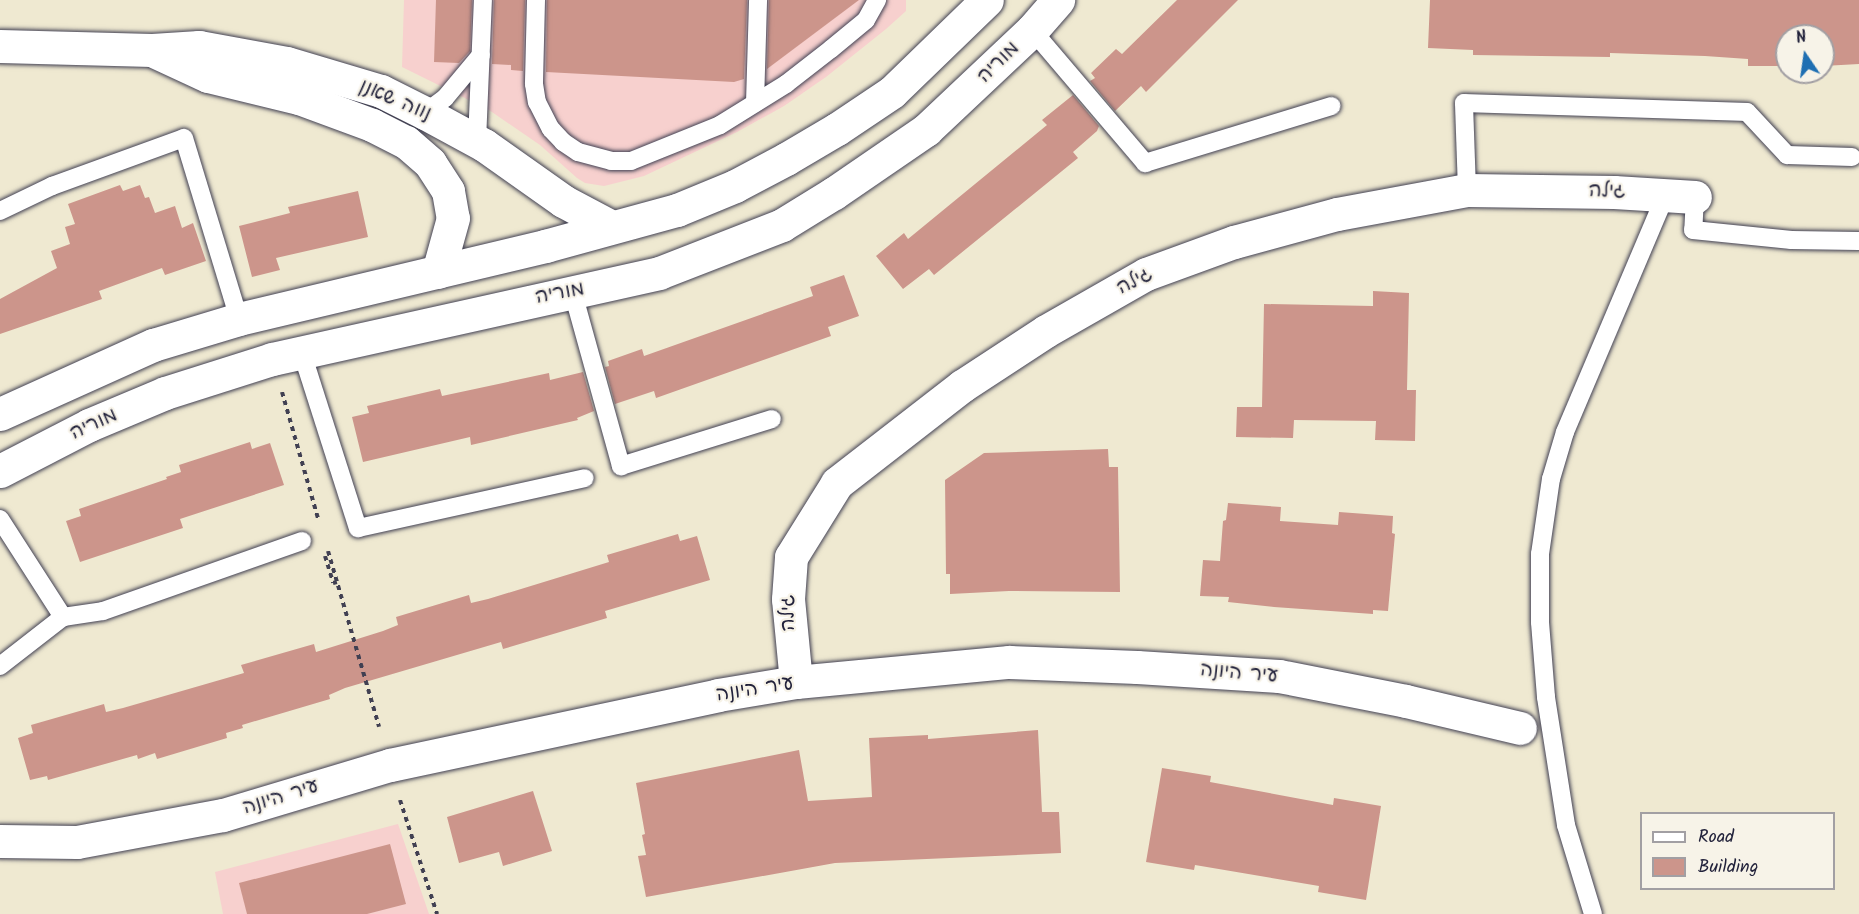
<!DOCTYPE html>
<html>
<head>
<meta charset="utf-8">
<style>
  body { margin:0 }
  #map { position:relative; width:1859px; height:914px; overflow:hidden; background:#efe9d1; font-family:Kalam,"Playpen Sans Hebrew",sans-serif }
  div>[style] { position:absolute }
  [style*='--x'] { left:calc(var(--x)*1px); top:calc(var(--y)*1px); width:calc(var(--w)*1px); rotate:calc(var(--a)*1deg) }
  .built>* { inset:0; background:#f7d0ce }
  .building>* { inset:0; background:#cc958b }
  .path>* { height:4px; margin-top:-2px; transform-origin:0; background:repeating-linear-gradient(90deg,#414052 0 4.5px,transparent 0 9px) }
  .roads { filter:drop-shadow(0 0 2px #414052) drop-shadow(0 0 2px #414052) }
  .lane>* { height:18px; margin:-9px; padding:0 9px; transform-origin:9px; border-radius:9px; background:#fff }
  .street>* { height:33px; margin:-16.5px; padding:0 16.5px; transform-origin:16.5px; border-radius:16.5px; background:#fff }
  .secondary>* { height:33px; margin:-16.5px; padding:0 16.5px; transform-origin:16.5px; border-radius:16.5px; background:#fff }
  span { translate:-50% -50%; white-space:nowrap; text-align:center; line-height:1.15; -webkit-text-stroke:4.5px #f7f3e8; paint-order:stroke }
  .street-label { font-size:20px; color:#22223b }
  .legend { position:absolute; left:1640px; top:812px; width:195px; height:78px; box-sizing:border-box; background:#f7f3e8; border:2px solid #a29fa3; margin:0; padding:8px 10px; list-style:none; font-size:18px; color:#22223b }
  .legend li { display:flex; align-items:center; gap:12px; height:30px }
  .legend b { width:30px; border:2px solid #a29fa3 }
  .north { position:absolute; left:1775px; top:24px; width:60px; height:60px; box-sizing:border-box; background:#f7f3e8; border:2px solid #a29fa3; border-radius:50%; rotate:347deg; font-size:16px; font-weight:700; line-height:24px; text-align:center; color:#22223b }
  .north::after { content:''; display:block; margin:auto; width:21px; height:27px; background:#1f6fb2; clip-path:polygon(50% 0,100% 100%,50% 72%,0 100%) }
</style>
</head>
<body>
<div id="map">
  <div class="built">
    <div style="clip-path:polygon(404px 0,906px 0,906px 11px,886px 29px,826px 77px,784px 106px,737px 132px,644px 176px,604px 186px,585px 183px,577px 178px,540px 145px,489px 110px,402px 67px)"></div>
    <div style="clip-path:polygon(398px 824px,429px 914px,223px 914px,215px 872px)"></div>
  </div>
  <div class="building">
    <div style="clip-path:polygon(436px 0,472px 0,470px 51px,459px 63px,434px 62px)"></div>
    <div style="clip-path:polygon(494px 0,525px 0,523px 71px,511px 70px,511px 65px,492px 64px)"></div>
    <div style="clip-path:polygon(547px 0,747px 0,744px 79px,734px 82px,546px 72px)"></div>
    <div style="clip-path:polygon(769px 0,859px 0,767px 69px)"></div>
    <div style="clip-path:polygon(1177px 0,1238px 0,1146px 92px,1141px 86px,1115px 111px,1090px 81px,1095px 78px,1091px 73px,1116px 49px,1122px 54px)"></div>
    <div style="clip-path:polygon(1430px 0,1859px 0,1859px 64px,1823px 66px,1823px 36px,1787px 36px,1787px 66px,1748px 66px,1748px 59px,1705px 56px,1610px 53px,1610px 57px,1473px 55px,1473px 50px,1428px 48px)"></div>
    <div style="clip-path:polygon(1073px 95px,1099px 126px,1097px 131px,1073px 152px,1078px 158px,934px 275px,929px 269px,903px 289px,876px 256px,904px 233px,908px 239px,1047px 125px,1042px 120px)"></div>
    <div style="clip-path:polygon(120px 185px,123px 191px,140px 185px,145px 198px,149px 197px,155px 213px,175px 206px,182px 228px,193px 223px,206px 261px,165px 275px,162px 268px,99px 291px,102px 299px,0 334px,0 299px,57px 268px,51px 251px,70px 244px,65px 227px,75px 224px,68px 204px)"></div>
    <div style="clip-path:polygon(358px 191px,368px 237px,276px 258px,280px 270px,252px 277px,239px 226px,290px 213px,288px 207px)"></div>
    <div style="clip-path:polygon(844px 275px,859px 316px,828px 327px,831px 336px,656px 398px,654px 391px,615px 404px,605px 367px,609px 366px,608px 361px,642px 349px,644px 356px,813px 296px,810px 287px)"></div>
    <div style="clip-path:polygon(1373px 291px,1409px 293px,1407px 390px,1416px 390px,1415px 441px,1375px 440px,1376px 421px,1294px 420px,1293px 438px,1236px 437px,1237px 407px,1262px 407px,1264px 304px,1373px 306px)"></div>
    <div style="clip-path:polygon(583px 372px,594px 411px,577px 418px,578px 420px,471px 445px,470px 437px,363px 462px,352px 417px,369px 413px,367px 406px,440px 389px,442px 396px,549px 373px,550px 380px)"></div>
    <div style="clip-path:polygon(250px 442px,252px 449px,270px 443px,284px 485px,180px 519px,183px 528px,80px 562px,66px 521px,81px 516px,79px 509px,167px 479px,166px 477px,181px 472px,179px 465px)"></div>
    <div style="clip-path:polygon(1108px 449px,1109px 467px,1118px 467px,1120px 592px,1009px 591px,950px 594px,950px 574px,946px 574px,945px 480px,984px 453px)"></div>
    <div style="clip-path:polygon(1228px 503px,1281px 507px,1280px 521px,1338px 525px,1339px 512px,1393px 516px,1392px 533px,1395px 534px,1388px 611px,1373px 610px,1373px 614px,1274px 607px,1228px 602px,1229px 597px,1200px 596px,1203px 560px,1220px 561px,1223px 521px,1226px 520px)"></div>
    <div style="clip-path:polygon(678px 534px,680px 541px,697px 536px,710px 580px,605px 611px,607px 618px,503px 649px,501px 642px,345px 688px,329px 695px,330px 699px,242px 725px,243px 728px,226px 733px,227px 738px,157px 759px,155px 753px,138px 759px,137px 755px,48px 780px,47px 776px,30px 780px,18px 738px,33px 733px,31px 725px,104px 704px,106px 712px,123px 708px,244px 673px,241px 665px,314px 644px,316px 652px,383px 631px,398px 625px,396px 617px,469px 595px,471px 603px,488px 599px,609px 562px,607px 555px)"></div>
    <div style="clip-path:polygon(1038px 730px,1042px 812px,1059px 812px,1061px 853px,835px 863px,646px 897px,638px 856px,646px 855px,642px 835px,645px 834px,636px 783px,799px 750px,808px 801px,872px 797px,869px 738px,928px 735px,928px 739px)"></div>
    <div style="clip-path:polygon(1162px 768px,1211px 776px,1210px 782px,1333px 805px,1334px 798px,1381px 806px,1366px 900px,1318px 892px,1319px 886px,1195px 865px,1194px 870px,1146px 862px)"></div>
    <div style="clip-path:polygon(533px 791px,552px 851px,503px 866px,499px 852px,459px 863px,447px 817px)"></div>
    <div style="clip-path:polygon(390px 844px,406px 904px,367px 914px,247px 914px,239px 883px)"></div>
  </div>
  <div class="path">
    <div style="--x:282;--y:392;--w:131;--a:74.1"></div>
    <div style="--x:328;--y:551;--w:183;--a:73.8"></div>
    <div style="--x:325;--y:556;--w:28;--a:73"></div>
    <div style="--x:333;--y:583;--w:4;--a:-14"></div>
    <div style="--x:400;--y:800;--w:120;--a:72"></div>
  </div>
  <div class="roads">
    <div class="lane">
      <div style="--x:536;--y:0;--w:84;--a:91.4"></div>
      <div style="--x:534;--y:84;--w:18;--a:81"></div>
      <div style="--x:537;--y:102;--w:30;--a:63"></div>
      <div style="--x:551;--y:129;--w:18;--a:47"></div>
      <div style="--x:563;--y:142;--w:18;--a:34"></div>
      <div style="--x:578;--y:152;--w:34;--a:15"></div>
      <div style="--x:611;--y:161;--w:20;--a:0"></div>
      <div style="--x:631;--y:161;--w:96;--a:-22"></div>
      <div style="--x:720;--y:125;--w:78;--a:-31.8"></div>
      <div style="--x:786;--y:84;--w:57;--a:-37.9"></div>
      <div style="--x:831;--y:49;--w:45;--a:-39.6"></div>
      <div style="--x:866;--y:20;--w:23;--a:-61"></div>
      <div style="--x:1032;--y:30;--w:175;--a:49.6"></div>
      <div style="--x:1145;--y:163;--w:195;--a:-17"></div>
      <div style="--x:755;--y:103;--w:103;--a:-88.3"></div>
      <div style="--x:425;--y:113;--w:25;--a:-37"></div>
      <div style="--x:445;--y:98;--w:56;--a:-50.1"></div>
      <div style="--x:477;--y:141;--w:141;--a:-87.6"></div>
      <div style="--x:1467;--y:190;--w:87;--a:-92"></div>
      <div style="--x:1464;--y:103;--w:283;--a:1.8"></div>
      <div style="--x:1747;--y:112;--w:59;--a:47.1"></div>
      <div style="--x:1787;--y:155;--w:65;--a:1.8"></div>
      <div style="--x:1695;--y:197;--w:33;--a:93"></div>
      <div style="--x:1693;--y:230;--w:99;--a:5.8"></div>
      <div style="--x:1791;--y:240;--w:68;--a:0.8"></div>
      <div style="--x:0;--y:211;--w:58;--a:-25.7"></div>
      <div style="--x:52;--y:186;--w:140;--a:-20"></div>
      <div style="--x:184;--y:138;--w:189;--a:73.1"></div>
      <div style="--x:573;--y:293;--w:180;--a:74.5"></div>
      <div style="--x:621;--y:466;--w:158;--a:-17.3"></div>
      <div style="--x:302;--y:353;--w:184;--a:72.3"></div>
      <div style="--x:358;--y:528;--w:232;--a:-12.4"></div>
      <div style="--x:0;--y:519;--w:117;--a:57.3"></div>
      <div style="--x:0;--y:666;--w:80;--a:-37.9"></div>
      <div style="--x:63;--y:617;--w:40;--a:-8.5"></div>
      <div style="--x:103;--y:611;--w:211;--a:-19.4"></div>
      <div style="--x:1593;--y:914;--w:93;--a:-106.9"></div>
      <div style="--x:1566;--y:825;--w:130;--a:-98.9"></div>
      <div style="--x:1546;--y:697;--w:75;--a:-94.6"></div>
      <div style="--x:1540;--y:622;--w:68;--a:-90"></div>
      <div style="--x:1540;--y:554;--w:76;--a:-81.7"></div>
      <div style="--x:1551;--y:479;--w:49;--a:-73.4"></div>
      <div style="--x:1565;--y:432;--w:259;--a:-67"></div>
    </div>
    <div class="street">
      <div style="--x:0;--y:46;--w:152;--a:1.5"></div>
      <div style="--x:152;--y:50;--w:47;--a:-3.7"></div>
      <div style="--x:199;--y:47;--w:89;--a:10.3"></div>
      <div style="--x:287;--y:63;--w:98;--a:16.6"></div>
      <div style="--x:381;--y:91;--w:49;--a:26.6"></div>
      <div style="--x:425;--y:113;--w:67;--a:28.5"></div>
      <div style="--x:484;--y:145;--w:97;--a:35.3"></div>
      <div style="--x:563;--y:201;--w:55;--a:28"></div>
      <div style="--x:156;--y:52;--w:57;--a:24.8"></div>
      <div style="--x:208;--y:76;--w:94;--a:13.6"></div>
      <div style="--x:299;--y:98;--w:78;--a:20.3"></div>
      <div style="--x:372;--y:125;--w:38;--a:27"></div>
      <div style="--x:406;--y:142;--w:32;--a:41"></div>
      <div style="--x:430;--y:163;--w:33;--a:57"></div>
      <div style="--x:448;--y:191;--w:27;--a:80"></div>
      <div style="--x:453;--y:218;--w:56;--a:105.5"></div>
      <div style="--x:796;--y:682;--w:83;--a:-95.5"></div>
      <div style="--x:788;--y:599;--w:42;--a:-85.9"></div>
      <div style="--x:791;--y:557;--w:87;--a:-58.1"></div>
      <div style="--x:837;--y:483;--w:158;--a:-37.8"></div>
      <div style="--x:962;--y:386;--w:100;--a:-33.2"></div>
      <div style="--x:1046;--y:331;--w:115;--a:-29.7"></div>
      <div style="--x:1146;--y:274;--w:94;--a:-20"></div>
      <div style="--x:1234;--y:242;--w:107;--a:-15.2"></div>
      <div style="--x:1337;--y:214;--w:132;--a:-10.5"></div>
      <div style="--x:1467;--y:190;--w:147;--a:0.8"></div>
      <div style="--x:1614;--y:192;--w:81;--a:3.5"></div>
      <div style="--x:0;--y:841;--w:77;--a:0.7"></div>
      <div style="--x:77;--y:842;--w:148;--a:-10.5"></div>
      <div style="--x:223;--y:815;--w:174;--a:-16.7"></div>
      <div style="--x:390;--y:765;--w:335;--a:-12"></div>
      <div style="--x:718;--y:695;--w:79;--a:-9.5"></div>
      <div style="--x:796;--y:682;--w:214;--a:-5.4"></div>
      <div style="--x:1009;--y:662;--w:128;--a:2.2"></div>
      <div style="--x:1137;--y:667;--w:142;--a:3.6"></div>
      <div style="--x:1279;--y:676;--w:129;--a:11.1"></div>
      <div style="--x:1406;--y:701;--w:117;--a:13.3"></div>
    </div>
    <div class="secondary">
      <div style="--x:0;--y:414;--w:168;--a:-24.3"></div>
      <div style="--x:153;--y:345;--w:90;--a:-16.8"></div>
      <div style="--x:239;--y:319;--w:315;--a:-13.4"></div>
      <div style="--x:545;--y:246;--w:137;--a:-15.3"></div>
      <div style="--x:677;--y:210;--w:63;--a:-22.5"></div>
      <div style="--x:735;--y:186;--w:58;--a:-27.9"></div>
      <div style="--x:786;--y:159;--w:59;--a:-30.5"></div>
      <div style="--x:837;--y:129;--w:66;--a:-33.9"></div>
      <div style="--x:892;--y:92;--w:132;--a:-44.1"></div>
      <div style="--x:0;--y:471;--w:100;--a:-27.3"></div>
      <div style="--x:89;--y:425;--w:82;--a:-22.8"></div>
      <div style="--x:165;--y:393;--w:112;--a:-17.6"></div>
      <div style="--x:272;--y:359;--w:396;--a:-12.5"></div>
      <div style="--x:659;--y:273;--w:132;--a:-21.3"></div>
      <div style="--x:782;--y:225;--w:61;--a:-31.6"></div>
      <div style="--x:834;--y:193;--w:112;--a:-34.4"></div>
      <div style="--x:926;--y:130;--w:146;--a:-43.3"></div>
      <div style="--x:1032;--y:30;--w:40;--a:-49"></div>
    </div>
  </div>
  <div class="street-label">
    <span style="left:999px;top:63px;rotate:-45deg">מוריה</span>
    <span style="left:395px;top:101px;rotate:23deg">נווה שאנן</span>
    <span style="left:1607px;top:192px;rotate:1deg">גילה</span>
    <span style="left:1135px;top:282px;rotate:-27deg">גילה</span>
    <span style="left:560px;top:294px;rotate:-11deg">מוריה</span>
    <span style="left:94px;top:425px;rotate:-25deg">מוריה</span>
    <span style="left:789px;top:613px;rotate:-91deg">גילה</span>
    <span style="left:1239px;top:674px;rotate:5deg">עיר היונה</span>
    <span style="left:755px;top:690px;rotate:-9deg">עיר היונה</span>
    <span style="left:281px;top:798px;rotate:-17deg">עיר היונה</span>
  </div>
  <ul class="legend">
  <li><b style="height:8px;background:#fff"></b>Road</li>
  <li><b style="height:16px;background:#cc958b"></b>Building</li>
  </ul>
  <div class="north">N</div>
</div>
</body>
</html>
